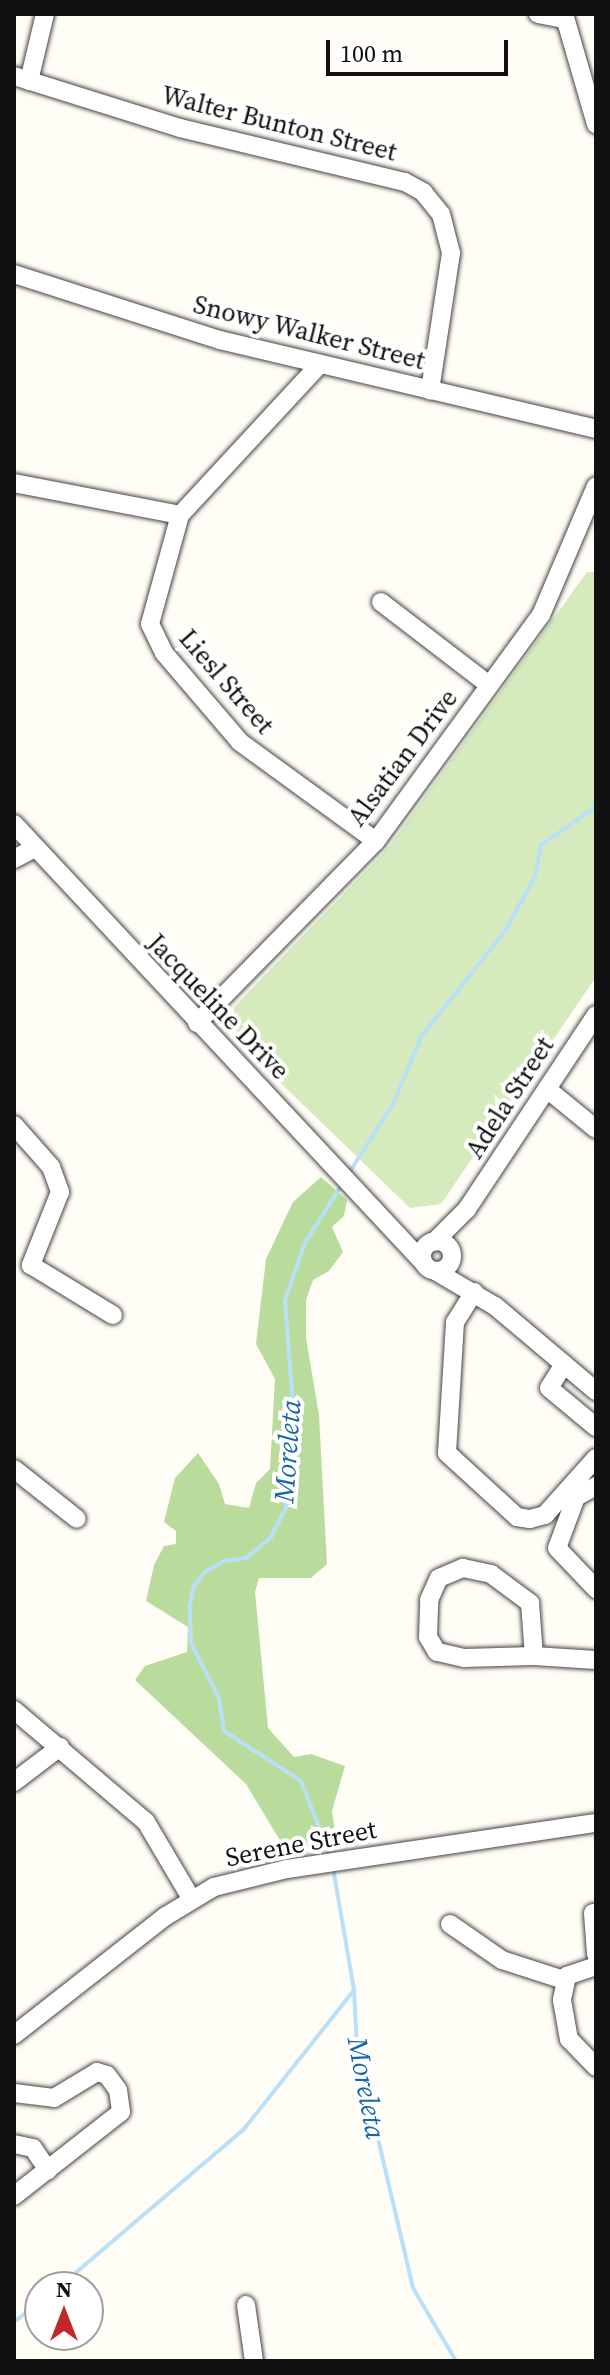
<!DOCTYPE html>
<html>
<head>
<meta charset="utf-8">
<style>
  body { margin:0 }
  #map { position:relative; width:610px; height:2375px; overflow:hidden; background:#fffdf5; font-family:"Source Serif 4",serif }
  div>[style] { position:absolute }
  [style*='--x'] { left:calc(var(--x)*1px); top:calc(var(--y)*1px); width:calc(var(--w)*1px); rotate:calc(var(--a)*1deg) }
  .green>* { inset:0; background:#d5ebbd }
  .forest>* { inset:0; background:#b9dc9c }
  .stream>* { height:4px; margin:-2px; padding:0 2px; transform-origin:2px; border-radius:2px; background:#b9e0f7 }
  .roads { filter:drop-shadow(0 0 2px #444) drop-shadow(0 0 2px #444) }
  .minor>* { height:18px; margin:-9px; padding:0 9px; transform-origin:9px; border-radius:9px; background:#fff }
  .minor>.ring { margin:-9px; padding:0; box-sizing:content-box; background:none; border:18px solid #fff; border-radius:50% }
  span { translate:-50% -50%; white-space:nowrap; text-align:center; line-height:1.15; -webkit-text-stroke:8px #fff; paint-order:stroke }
  .street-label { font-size:26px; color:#111 }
  .water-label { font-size:28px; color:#1768a6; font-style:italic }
  .frame { position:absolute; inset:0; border:16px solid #111; pointer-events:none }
  .north { position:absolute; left:24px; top:2271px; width:80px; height:80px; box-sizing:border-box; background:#fff; border:2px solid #a0a0a0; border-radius:50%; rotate:0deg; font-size:22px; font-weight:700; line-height:32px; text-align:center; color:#111 }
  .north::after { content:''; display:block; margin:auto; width:28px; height:36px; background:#c4262e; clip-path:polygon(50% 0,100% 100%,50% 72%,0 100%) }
  .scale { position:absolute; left:326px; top:40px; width:182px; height:36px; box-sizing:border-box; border:4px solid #111; border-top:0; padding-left:10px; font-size:24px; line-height:28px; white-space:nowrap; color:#111; -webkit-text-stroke:6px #fff; paint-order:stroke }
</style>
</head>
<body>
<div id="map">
  <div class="green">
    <div style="clip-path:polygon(587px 572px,596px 572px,596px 977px,441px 1204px,410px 1208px,234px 1038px,234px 1007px,388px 848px)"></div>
  </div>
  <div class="forest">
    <div style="clip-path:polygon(321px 1177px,347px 1200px,344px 1216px,332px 1227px,343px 1252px,329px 1271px,313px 1280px,306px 1300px,306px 1338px,319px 1415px,327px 1564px,311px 1578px,259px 1578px,255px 1592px,268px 1728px,294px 1757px,311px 1754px,345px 1766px,332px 1811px,337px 1845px,287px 1852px,246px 1784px,135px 1680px,145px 1666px,187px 1652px,188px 1627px,146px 1601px,154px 1565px,164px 1546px,176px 1544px,176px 1531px,164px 1522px,175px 1478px,198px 1453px,219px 1484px,225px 1504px,249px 1508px,256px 1483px,270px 1469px,275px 1379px,256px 1344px,266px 1259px,293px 1202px)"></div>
  </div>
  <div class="stream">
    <div style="--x:349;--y:1173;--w:82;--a:-57.5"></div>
    <div style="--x:393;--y:1104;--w:73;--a:-67.3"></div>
    <div style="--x:421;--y:1037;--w:139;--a:-51.7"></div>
    <div style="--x:507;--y:928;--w:59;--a:-61.7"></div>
    <div style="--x:535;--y:876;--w:32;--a:-79"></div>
    <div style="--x:541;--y:845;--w:67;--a:-34.6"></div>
    <div style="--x:330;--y:1855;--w:79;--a:-111.4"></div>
    <div style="--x:301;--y:1781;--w:92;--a:-147"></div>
    <div style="--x:224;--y:1731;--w:33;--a:-99"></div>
    <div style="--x:219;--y:1698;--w:62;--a:-117"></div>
    <div style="--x:191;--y:1643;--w:38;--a:-92"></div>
    <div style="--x:190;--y:1605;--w:19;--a:-78"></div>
    <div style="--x:194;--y:1586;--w:18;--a:-52"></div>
    <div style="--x:205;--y:1572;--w:22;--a:-30"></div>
    <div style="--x:224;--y:1561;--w:22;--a:-8"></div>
    <div style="--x:246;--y:1558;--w:33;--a:-40"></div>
    <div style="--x:271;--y:1537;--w:33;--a:-63"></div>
    <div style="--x:286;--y:1508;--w:88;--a:-84.8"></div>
    <div style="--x:294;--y:1420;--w:120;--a:-94.3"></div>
    <div style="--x:285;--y:1300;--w:60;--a:-70.7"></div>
    <div style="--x:305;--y:1243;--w:70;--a:-57.9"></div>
    <div style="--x:333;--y:1868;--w:124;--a:80.2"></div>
    <div style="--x:354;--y:1990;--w:59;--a:87.1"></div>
    <div style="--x:357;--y:2049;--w:245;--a:76.8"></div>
    <div style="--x:413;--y:2288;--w:85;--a:59.5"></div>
    <div style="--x:59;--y:2287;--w:243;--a:-40.5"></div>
    <div style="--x:244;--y:2129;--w:177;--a:-51.6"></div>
    <div style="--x:14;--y:2322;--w:33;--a:-38"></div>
  </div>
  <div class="roads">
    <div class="minor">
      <div style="--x:538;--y:14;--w:26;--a:11"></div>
      <div style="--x:564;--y:14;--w:115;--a:73.8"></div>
      <div style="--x:14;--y:76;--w:174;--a:17.4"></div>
      <div style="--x:180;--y:128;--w:231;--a:13.5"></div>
      <div style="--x:405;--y:182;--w:21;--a:29"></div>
      <div style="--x:423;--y:192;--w:28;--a:51"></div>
      <div style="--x:441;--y:214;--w:40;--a:75.6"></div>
      <div style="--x:451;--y:253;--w:139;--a:98.7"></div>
      <div style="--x:29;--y:81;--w:69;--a:-76.6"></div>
      <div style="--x:14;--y:274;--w:216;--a:17.8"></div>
      <div style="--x:220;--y:340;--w:386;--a:13.3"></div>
      <div style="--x:320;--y:364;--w:206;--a:132.8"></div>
      <div style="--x:180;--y:515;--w:113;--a:105.4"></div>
      <div style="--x:150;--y:624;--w:32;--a:64"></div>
      <div style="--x:164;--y:653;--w:117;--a:49.5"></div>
      <div style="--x:240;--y:742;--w:168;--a:36.1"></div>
      <div style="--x:14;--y:483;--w:169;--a:10.9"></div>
      <div style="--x:381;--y:602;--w:136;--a:37.5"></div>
      <div style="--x:14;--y:824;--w:598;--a:46.97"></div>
      <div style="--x:14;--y:859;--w:24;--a:-28"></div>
      <div style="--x:197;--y:1023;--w:255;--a:-45.5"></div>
      <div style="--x:376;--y:841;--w:280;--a:-53.9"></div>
      <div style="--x:541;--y:615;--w:140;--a:-66.9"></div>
      <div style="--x:547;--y:1089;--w:63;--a:39.2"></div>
      <div style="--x:14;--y:1125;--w:56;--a:48.6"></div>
      <div style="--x:51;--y:1167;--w:27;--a:70"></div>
      <div style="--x:60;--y:1192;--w:79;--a:111.7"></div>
      <div class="ring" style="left:422px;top:1241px;width:12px;height:12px"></div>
      <div style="--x:434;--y:1242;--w:47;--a:-45"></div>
      <div style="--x:467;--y:1209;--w:233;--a:-56.4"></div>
      <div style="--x:31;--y:1265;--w:96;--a:31.4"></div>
      <div style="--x:437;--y:1272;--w:67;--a:30.4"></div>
      <div style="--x:495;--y:1306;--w:132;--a:40.1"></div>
      <div style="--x:474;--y:1292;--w:36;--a:122"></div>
      <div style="--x:455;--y:1322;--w:131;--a:93.5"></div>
      <div style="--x:447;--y:1453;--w:95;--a:42.4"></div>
      <div style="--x:517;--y:1517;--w:13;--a:9"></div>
      <div style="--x:530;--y:1519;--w:16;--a:-15"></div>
      <div style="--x:545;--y:1515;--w:76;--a:-48.2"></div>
      <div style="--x:564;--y:1364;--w:28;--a:122"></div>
      <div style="--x:549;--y:1388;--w:61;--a:39.7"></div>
      <div style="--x:14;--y:1469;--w:80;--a:38.4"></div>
      <div style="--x:596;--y:1486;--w:23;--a:151"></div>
      <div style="--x:576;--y:1497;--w:54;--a:110.4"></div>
      <div style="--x:557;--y:1548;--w:57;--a:46.4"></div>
      <div style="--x:534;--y:1656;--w:70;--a:178.4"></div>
      <div style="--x:464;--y:1658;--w:28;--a:-167"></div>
      <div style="--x:437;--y:1652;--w:17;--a:-121"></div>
      <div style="--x:428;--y:1637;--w:37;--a:-88"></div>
      <div style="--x:429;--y:1600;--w:24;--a:-66"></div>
      <div style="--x:439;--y:1578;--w:26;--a:-23"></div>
      <div style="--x:463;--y:1568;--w:29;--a:12"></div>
      <div style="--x:491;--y:1574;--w:49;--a:36.6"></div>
      <div style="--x:530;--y:1603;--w:53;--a:85.7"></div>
      <div style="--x:534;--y:1656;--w:62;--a:3.7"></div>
      <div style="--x:14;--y:1710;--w:173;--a:40.3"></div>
      <div style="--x:146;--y:1822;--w:88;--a:59.4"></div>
      <div style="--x:14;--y:1782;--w:58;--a:-37.3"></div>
      <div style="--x:593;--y:1913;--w:41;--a:85.8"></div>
      <div style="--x:450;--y:1924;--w:63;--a:34.7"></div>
      <div style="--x:502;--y:1960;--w:65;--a:17.9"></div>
      <div style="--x:596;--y:1966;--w:31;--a:161"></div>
      <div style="--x:567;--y:1976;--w:25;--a:102"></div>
      <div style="--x:562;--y:2000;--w:40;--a:80"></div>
      <div style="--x:569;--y:2039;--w:39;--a:46"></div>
      <div style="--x:14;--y:2035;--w:193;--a:-38.1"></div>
      <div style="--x:166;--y:1916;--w:56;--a:-31.1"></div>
      <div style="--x:214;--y:1887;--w:75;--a:-13.9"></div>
      <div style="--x:287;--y:1869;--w:312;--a:-8.5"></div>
      <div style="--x:14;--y:2093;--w:40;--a:7.1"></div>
      <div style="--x:54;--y:2098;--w:50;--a:-31.2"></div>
      <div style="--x:97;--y:2072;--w:10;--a:17"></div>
      <div style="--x:107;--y:2075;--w:19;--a:54"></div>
      <div style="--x:118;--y:2090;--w:22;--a:82"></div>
      <div style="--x:121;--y:2112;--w:136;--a:141.9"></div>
      <div style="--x:14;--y:2144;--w:19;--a:12"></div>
      <div style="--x:33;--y:2148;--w:27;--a:56"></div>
      <div style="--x:246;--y:2305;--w:57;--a:81.9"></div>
    </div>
  </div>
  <div class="street-label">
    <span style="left:279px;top:124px;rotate:14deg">Walter Bunton Street</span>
    <span style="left:309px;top:333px;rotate:14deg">Snowy Walker Street</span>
    <span style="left:226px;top:682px;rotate:49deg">Liesl Street</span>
    <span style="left:403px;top:758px;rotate:-53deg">Alsatian Drive</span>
    <span style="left:218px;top:1007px;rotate:46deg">Jacqueline Drive</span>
    <span style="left:510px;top:1098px;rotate:-57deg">Adela Street</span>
    <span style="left:301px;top:1844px;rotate:-11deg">Serene Street</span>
  </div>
  <div class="water-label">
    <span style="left:287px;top:1451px;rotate:-86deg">Moreleta</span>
    <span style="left:367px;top:2088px;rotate:79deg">Moreleta</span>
  </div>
  <div class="frame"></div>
  <div class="north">N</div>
  <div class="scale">100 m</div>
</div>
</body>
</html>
